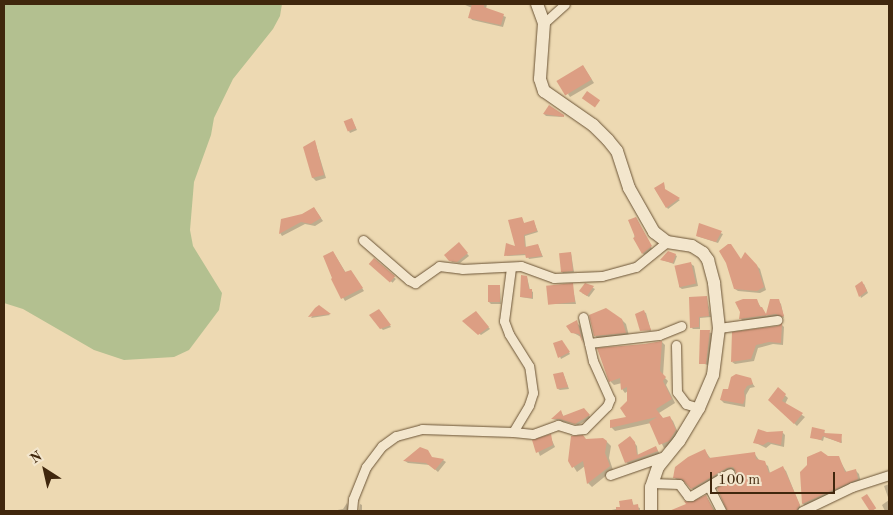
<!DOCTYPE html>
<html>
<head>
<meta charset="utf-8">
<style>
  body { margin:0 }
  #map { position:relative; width:893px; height:515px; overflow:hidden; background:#edd9b2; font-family:"Old Standard TT",serif }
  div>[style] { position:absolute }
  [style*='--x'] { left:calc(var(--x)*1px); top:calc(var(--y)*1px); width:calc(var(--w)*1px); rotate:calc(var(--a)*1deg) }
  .green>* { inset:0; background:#b3c090 }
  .shadow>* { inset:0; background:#0003; transform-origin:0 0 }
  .building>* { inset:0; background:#dc9e83; transform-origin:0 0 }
  .roads { filter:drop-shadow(0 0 1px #6b5436) drop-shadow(0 0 1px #6b5436) }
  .street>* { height:9px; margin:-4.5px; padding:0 4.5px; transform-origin:4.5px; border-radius:4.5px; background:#f3e6cd }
  .secondary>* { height:12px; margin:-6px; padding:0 6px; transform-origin:6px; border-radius:6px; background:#f3e6cd }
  span { translate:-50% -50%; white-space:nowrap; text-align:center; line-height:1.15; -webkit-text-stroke:4px #f3e6cd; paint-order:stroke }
  .frame { position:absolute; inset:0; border:5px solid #40270d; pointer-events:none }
  .north { position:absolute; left:20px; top:445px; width:50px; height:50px; -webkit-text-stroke:4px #f3e6cd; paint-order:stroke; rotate:325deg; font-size:14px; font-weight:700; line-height:20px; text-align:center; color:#40270d }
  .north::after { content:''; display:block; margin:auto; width:18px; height:22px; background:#40270d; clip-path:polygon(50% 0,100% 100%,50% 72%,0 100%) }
  .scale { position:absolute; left:710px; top:472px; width:125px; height:22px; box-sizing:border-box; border:2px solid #40270d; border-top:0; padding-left:6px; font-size:15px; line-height:18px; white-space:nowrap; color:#40270d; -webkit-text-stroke:4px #f3e6cd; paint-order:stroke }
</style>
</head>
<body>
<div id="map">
  <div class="green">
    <div style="clip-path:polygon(4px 4px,282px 4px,280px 16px,273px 29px,233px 79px,214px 118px,211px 135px,194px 182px,190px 230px,193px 246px,222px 293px,219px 310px,189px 350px,174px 357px,124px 360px,94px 350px,23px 309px,4px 303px)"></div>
  </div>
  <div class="shadow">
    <div style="clip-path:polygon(463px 4px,487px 4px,486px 9px,506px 17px,503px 27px,472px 20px,470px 17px,472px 8px)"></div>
    <div style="clip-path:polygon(583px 66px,594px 83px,570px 97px,568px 94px)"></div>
    <div style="clip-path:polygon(549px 107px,563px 117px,546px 116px,544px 114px)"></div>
    <div style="clip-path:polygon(352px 120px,357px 130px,350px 133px,349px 131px)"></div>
    <div style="clip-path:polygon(315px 142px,326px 178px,316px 181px,313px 178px)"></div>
    <div style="clip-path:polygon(664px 184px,665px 191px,680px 200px,668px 209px,655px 189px)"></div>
    <div style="clip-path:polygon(314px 208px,323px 221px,315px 226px,305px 224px,282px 236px,280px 233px)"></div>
    <div style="clip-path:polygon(522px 218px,524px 224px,534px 222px,538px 232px,525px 236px,526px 248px,538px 245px,543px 257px,529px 259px,527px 255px,506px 256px,517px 248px)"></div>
    <div style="clip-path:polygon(637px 220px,652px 249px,644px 255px,634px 239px)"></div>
    <div style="clip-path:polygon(700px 225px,723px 234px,718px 243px,697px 236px)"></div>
    <div style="clip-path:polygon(459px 244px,469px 256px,460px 263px,452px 262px,446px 255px)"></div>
    <div style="clip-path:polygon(333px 252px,346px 273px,353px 274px,364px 291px,345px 301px,332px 279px)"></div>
    <div style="clip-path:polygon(571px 253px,574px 272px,563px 273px,561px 271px)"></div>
    <div style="clip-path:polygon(745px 254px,760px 269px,766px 290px,760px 293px,738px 291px,735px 289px,741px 260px)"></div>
    <div style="clip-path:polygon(675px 255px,677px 256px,674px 264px,662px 260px)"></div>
    <div style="left:374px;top:260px;width:29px;height:5px;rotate:41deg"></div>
    <div style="clip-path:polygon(691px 264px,694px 266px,698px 286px,682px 289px,679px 287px)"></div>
    <div style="clip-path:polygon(527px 277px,530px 290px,533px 292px,533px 299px,521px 297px)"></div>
    <div style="clip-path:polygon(585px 284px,595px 289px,589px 297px,582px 293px)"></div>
    <div style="clip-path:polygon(864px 284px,868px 293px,861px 298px,857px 287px)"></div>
    <div style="clip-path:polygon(572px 285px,576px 304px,548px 304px)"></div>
    <div style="clip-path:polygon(500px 286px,501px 304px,491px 304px,489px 302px)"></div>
    <div style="clip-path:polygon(707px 298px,711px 317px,700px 318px,700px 329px,693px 329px,691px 327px)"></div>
    <div style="clip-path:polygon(756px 300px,767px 316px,771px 300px,778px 301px,781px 304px,784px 318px,780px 316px,743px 321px,740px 318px)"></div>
    <div style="clip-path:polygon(319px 306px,330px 315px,311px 318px)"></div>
    <div style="clip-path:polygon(381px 312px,391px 327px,383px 330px,381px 328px)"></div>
    <div style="clip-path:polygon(644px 312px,646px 313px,651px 331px,641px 330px)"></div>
    <div style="clip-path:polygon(476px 313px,490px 329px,481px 335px,464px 321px)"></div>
    <div style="clip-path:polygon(622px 320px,626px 324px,629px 336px,599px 340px,595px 336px)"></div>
    <div style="clip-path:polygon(576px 322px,580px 326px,585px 345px,581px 337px,572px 332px)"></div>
    <div style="clip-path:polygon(782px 325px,784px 327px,783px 345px,773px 344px,758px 348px,754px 361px,735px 364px,732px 362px)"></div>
    <div style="clip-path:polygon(701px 331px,712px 333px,708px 365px,701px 363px)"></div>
    <div style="clip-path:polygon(662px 342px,665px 345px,663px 376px,668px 381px,666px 385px,675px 403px,659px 413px,664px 420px,669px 417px,673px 421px,679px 435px,672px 444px,664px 448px,651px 423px,615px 431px,611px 427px,628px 418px,628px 391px,625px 393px,622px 389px,622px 383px,614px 385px,611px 382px,598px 350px)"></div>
    <div style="clip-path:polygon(563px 343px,570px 354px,561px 359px,555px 344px)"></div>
    <div style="clip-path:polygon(563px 373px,569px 389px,560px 390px,558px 389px)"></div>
    <div style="clip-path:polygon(750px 380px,755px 387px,750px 388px,746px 395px,745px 407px,724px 403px,721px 400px,729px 391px)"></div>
    <div style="clip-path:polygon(778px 389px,788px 398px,785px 404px,805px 417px,797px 426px,770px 400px)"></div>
    <div style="clip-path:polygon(583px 409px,591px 418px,578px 425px,552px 419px,561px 412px,564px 417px)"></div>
    <div style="clip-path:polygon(824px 431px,825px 434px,841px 436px,842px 443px,824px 437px,823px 441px,812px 437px)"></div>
    <div style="clip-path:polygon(782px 432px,785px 435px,784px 447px,771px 444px,766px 448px,754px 442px,767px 433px)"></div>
    <div style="clip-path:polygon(550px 436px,555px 447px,540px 456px,534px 441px)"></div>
    <div style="clip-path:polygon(630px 438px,637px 446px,638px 456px,656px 448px,660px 454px,629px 465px,626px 462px)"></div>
    <div style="clip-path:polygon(587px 440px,607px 442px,611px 446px,609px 458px,613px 470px,592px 487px,588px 483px,585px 466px,577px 472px,570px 461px)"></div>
    <div style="clip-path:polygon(705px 451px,711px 459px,754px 453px,759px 460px,768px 466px,770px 473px,783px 468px,786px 471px,802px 511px,728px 511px,736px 471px,731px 471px,695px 492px,686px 482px,678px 481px,674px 477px)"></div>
    <div style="clip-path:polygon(827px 457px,838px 457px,847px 473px,855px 470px,859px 474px,861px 483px,807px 507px,803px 504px,802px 473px)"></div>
    <div style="clip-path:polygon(443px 460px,446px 462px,438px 472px,430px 465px,408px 463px,405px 461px)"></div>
    <div style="clip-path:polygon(889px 484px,889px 500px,884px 486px)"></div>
    <div style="clip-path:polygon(706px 496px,715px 511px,672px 511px,692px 504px)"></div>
    <div style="clip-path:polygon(889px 500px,889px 511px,885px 511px,882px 505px)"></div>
    <div style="clip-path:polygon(632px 501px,634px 506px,640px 508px,640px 511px,607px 511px,621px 508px)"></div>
    <div style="clip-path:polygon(347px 503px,349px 511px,332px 511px,343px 509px)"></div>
    <div style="clip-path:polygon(360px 504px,362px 505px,362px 511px,359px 511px)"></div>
  </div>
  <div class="building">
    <div style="clip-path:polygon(472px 4px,484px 4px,484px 7px,504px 14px,501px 25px,468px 18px)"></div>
    <div style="left:583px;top:65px;width:17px;height:31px;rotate:59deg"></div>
    <div style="left:587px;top:91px;width:16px;height:9px;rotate:35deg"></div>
    <div style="clip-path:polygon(549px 105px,564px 115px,564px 117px,543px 114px)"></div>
    <div style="left:352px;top:118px;width:11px;height:9px;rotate:68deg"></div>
    <div style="clip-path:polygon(315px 140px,324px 175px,312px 178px,303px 147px)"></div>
    <div style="clip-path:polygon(664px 182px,665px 189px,680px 198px,666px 208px,654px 188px)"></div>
    <div style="clip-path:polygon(314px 207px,321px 218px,311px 224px,301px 222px,279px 234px,281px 219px,302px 214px)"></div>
    <div style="clip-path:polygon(522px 217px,524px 223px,534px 220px,537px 231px,524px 235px,525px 247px,538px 244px,542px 256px,526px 258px,525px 254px,504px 256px,506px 243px,515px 246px,508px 220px)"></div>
    <div style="clip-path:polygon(636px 217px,652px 246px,642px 254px,633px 238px,635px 237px,628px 220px)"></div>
    <div style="clip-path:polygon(699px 223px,722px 231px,716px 242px,696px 236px)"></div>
    <div style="clip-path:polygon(459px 242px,468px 253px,457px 262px,449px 261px,444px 255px)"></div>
    <div style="clip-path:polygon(728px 244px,731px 244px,741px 259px,745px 252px,757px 265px,764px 287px,757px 291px,734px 289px,726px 263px,719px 251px)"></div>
    <div style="clip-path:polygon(333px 251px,345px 272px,351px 270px,363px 288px,341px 299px,331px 279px,332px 278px,323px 256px)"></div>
    <div style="clip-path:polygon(668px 251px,676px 254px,673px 263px,660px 260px)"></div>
    <div style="left:571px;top:252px;width:19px;height:12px;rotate:84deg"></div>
    <div style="left:374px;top:258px;width:28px;height:8px;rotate:41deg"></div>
    <div style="left:691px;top:262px;width:22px;height:17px;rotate:77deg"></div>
    <div style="clip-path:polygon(521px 275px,527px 276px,529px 289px,532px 289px,532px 298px,520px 297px)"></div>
    <div style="clip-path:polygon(862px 281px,867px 291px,859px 297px,855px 286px)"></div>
    <div style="left:573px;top:283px;width:19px;height:27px;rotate:84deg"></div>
    <div style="clip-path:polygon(585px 283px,594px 286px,587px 296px,579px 291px)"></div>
    <div style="left:488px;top:285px;width:12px;height:17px"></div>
    <div style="clip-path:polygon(707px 296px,709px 316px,699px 317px,699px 327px,690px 328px,689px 297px)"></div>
    <div style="clip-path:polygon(743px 299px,757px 299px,760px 307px,762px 307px,766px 314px,770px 299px,779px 299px,784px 316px,782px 317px,776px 314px,739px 319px,740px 312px,735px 302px)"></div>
    <div style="clip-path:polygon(319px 305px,331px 314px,308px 317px,315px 308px)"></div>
    <div style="clip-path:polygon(606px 308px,622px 319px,626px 333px,594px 336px,589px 315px)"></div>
    <div style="clip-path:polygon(379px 309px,391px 325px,380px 329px,369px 315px)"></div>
    <div style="clip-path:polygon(644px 310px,651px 330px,640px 331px,635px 314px)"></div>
    <div style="clip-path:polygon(476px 311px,489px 327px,478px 335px,462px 321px)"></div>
    <div style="clip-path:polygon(577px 320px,583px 344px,579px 334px,571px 333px,566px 326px)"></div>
    <div style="clip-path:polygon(782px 323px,781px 343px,769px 342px,756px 345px,751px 359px,731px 362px,732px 332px,778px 326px)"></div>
    <div style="clip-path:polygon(700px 330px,710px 330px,706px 364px,699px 364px)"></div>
    <div style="clip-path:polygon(562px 340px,570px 352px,558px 358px,553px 343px)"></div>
    <div style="clip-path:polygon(662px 341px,660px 371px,666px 377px,663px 381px,672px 399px,656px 409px,663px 418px,670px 416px,676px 430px,669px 441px,659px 445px,649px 422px,657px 417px,610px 428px,610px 420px,626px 417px,620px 408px,627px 401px,627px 387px,621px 390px,620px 378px,609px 382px,597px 348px,645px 344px)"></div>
    <div style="clip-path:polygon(563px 372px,568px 387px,557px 389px,553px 374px)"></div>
    <div style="clip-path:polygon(736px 374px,751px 378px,753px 384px,747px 386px,744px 391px,745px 399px,743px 404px,720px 400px,723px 389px,728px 389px,731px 377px)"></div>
    <div style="clip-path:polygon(778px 387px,786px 394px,782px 401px,803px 413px,794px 424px,768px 400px)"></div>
    <div style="clip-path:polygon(584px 408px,590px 415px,575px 424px,560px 419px,551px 419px,561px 410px,563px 416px)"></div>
    <div style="clip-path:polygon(812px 427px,825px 430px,824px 433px,842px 434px,841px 443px,823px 436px,821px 440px,810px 438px)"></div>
    <div style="clip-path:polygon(758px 429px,767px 432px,783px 431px,781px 445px,768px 442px,763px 445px,753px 443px)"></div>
    <div style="clip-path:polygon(551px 434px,553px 445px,536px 453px,532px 440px)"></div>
    <div style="clip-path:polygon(583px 435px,586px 439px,603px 438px,607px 441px,605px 453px,610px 466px,587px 484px,583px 461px,572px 468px,568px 461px,571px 436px)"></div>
    <div style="clip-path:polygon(630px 436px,635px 442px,637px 455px,656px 446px,658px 451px,625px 463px,618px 445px)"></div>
    <div style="clip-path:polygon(420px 447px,428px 450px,432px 457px,444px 459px,435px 470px,426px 463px,403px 461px)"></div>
    <div style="clip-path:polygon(705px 449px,709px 458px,755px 452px,756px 459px,765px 461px,769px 473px,783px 466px,800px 505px,796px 511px,727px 511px,717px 488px,735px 476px,736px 472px,733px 467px,727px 468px,691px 489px,682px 479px,673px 478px,675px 467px,688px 457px)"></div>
    <div style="clip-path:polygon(821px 451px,828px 456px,839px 456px,845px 472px,856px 469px,858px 479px,802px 504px,800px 472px,807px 465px,807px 457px)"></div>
    <div style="left:867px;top:494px;width:17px;height:7px;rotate:57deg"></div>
    <div style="clip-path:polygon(706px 495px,714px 511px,669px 511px,686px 504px,684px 501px,691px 502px)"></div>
    <div style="clip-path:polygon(632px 499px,633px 505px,638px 504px,639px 511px,616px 511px,616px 507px,620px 507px,619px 501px)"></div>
  </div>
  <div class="roads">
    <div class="street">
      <div style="--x:544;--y:23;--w:28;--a:-42"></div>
      <div style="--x:363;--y:240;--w:61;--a:41"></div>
      <div style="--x:409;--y:280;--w:7;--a:27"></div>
      <div style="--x:415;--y:283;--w:29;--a:-35"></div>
      <div style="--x:439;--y:266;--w:23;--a:7"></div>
      <div style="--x:462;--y:269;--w:59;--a:-2.9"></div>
      <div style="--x:521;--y:266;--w:35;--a:20"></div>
      <div style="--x:554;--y:278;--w:48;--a:-2.4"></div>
      <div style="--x:602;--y:276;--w:35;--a:-15"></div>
      <div style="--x:636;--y:267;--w:40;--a:-39"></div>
      <div style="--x:719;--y:328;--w:59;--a:-7.9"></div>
      <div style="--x:589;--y:343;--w:70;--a:-6.5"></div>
      <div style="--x:659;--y:335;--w:24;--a:-22"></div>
      <div style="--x:676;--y:345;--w:47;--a:88.8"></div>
      <div style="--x:677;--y:392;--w:15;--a:53"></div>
      <div style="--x:686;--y:404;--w:14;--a:17"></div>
      <div style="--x:513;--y:432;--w:20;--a:6"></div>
      <div style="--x:533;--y:434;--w:27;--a:-20"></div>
      <div style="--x:558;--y:425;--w:17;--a:17"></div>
      <div style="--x:574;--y:430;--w:10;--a:-6"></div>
      <div style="--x:584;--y:429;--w:33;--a:-45"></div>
      <div style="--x:607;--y:406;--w:8;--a:-67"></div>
      <div style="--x:610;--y:399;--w:42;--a:-114.1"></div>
      <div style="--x:593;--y:361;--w:45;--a:-102.8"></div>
      <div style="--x:610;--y:475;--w:60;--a:-19.3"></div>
      <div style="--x:652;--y:483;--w:27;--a:2"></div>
      <div style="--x:679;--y:484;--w:15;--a:53"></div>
      <div style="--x:688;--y:496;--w:3;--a:0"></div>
      <div style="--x:691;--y:496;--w:45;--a:-30.5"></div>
      <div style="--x:709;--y:487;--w:27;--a:63"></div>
      <div style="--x:352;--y:511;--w:12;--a:-85"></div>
      <div style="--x:353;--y:499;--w:35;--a:-68"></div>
      <div style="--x:366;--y:467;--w:26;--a:-53"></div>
      <div style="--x:382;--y:446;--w:17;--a:-36"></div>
      <div style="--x:396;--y:436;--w:27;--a:-15"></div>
      <div style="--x:422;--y:429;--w:91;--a:1.9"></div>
      <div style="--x:513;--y:432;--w:31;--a:-59"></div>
      <div style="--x:529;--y:405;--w:13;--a:-72"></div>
      <div style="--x:533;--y:393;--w:27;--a:-98"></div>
      <div style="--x:529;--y:366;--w:38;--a:-122"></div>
      <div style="--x:509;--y:334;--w:14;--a:-111"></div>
      <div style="--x:504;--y:321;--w:53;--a:-82.5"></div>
      <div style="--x:802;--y:511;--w:55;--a:-25.6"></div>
      <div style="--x:852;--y:487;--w:39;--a:-18"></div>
    </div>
    <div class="secondary">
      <div style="--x:537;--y:4;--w:20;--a:70"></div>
      <div style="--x:544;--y:23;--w:56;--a:94.1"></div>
      <div style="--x:540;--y:79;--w:13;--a:72"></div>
      <div style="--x:544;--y:91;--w:60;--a:34.8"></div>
      <div style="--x:593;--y:125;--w:21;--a:45"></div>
      <div style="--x:608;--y:140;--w:14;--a:51"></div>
      <div style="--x:617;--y:151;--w:39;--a:72"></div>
      <div style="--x:629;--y:188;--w:51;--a:60.4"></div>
      <div style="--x:654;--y:232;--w:16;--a:38"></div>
      <div style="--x:667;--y:242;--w:25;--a:9"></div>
      <div style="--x:692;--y:246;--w:13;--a:32"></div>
      <div style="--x:703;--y:253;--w:9;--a:54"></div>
      <div style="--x:708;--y:260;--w:24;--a:75"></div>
      <div style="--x:714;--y:283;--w:45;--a:83.7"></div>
      <div style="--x:719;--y:328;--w:47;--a:97.3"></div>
      <div style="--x:713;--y:375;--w:36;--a:113"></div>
      <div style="--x:699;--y:408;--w:39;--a:121"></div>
      <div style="--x:679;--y:441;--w:33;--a:129"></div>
      <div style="--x:658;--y:467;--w:21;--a:109"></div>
      <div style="--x:651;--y:487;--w:24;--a:90"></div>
    </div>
  </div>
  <div class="frame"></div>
  <div class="north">N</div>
  <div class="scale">100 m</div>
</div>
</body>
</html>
